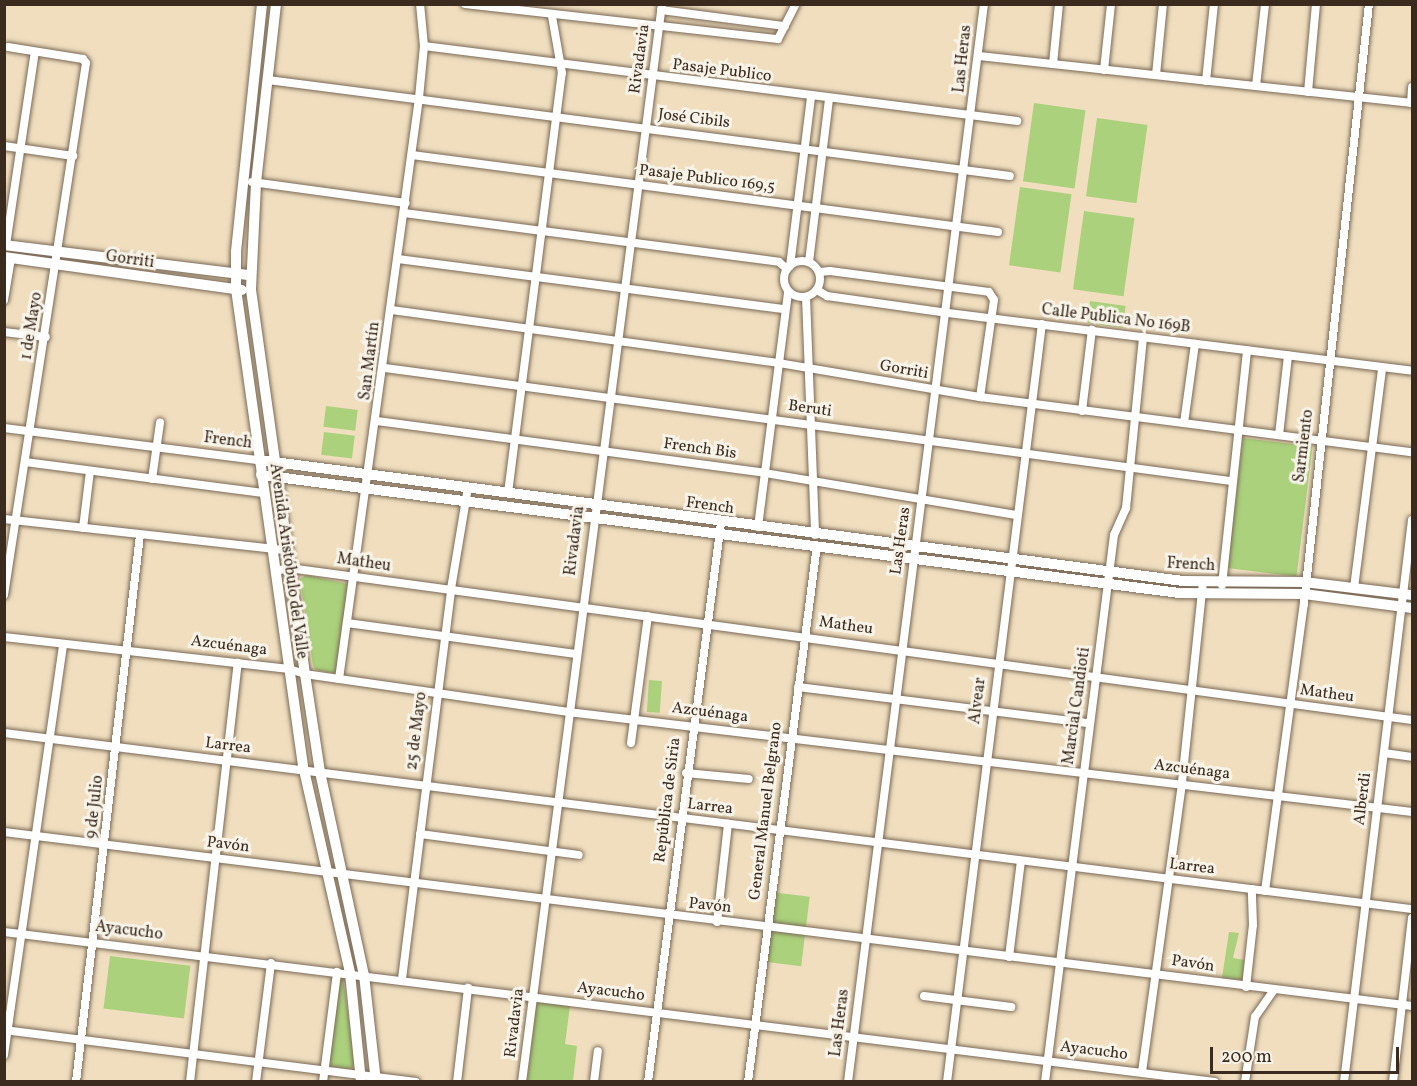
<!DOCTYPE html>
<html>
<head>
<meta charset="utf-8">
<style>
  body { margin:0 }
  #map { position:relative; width:1417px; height:1086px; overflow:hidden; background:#f0debf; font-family:Vollkorn,serif }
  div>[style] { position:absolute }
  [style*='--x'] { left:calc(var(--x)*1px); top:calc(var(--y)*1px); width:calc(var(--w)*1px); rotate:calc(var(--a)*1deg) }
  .green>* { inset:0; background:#abd17c; transform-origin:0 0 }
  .roads { filter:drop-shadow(0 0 2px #7a6956) drop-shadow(0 0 2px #7a6956) }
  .minor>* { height:8px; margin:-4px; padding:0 4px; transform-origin:4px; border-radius:4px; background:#fff }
  .minor>.ring { margin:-4px; padding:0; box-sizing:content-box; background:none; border:8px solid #fff; border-radius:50% }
  .major>* { height:10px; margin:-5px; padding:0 5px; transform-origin:5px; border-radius:5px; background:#fff }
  span { translate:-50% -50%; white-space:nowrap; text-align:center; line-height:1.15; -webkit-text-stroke:6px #f7f3e8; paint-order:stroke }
  .street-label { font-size:16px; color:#3b2a1e }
  .frame { position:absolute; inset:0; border:6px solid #3b2a1e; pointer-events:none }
  .scale { position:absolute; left:1210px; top:1047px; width:189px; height:27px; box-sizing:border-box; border:3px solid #3b2a1e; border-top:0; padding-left:8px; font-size:18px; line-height:21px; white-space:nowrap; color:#3b2a1e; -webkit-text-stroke:4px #f7f3e8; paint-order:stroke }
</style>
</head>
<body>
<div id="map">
  <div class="green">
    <div style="left:1034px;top:103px;width:52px;height:79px;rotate:8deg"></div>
    <div style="left:1097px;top:118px;width:51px;height:79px;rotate:8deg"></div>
    <div style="left:1020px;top:187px;width:52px;height:79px;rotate:8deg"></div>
    <div style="left:1084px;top:211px;width:51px;height:79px;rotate:8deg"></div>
    <div style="left:1090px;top:301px;width:36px;height:22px;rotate:8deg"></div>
    <div style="left:326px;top:406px;width:32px;height:21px;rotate:7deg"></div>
    <div style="left:324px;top:432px;width:31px;height:23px;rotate:7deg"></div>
    <div style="left:1243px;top:438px;width:70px;height:131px;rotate:7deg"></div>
    <div style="clip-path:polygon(306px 575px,348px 584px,337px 671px,332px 673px,316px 670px,313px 666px,300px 579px)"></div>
    <div style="left:649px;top:680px;width:13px;height:32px;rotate:4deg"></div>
    <div style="left:771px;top:892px;width:39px;height:70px;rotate:7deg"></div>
    <div style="clip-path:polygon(1229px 932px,1239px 933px,1233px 958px,1244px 960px,1242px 980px,1222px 978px)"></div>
    <div style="left:110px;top:956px;width:81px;height:53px;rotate:7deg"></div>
    <div style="clip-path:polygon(343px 978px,355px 1065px,350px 1069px,332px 1067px,328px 1062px,339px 982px)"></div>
    <div style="clip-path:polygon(541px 1002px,570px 1006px,565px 1044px,577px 1046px,573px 1081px,527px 1082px,536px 1006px)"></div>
  </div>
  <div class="roads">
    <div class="minor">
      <div style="--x:465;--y:4;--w:315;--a:6.4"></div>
      <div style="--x:778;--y:39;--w:39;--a:-63"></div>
      <div style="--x:661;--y:10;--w:125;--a:7.4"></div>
      <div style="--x:424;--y:46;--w:598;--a:7.21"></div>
      <div style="--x:979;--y:56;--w:436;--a:6.2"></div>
      <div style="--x:1053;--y:64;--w:60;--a:-84.3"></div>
      <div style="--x:1104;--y:70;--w:66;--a:-83.9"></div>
      <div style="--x:1156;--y:75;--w:71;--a:-84.4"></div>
      <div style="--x:268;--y:80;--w:748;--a:7.37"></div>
      <div style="--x:1206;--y:81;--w:77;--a:-84.1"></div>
      <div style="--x:1256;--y:86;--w:82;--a:-83.7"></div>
      <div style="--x:1308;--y:92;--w:88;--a:-84.8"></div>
      <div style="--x:1411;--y:103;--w:16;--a:-86"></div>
      <div style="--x:4;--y:146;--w:70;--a:8.2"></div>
      <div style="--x:412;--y:155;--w:591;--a:7.49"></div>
      <div style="--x:252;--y:182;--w:155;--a:7.8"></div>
      <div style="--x:404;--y:213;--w:378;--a:7.4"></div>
      <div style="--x:779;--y:262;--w:11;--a:41"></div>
      <div style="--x:6;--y:245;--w:195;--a:-81.5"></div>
      <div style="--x:398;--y:259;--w:390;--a:7.4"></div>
      <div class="ring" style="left:784px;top:261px;width:28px;height:28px"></div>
      <div style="--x:809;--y:262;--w:163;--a:-83"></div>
      <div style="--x:790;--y:266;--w:170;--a:-82.9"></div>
      <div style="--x:819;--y:272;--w:11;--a:-5"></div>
      <div style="--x:830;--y:271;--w:160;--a:7.5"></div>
      <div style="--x:989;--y:292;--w:9;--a:58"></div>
      <div style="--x:994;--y:300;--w:98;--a:98.2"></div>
      <div style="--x:817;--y:290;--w:12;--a:31"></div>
      <div style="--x:827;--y:296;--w:122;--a:8"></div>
      <div style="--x:948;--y:313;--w:468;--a:7.1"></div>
      <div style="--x:806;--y:297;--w:238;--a:87.8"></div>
      <div style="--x:4;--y:300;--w:43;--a:-80.5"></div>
      <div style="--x:392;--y:310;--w:391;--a:7.8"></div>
      <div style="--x:779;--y:363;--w:204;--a:9.6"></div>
      <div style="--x:980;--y:397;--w:435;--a:7.3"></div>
      <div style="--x:4;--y:332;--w:42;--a:6.8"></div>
      <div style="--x:385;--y:368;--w:854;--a:7.61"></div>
      <div style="--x:1082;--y:411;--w:82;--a:-83"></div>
      <div style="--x:377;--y:421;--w:391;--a:7.6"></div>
      <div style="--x:765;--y:473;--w:255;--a:9.5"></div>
      <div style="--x:1184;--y:423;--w:80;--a:-82.1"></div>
      <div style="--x:4;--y:428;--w:257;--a:7.2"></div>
      <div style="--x:1279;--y:435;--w:80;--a:-83.5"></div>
      <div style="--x:25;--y:462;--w:240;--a:7.4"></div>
      <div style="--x:152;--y:479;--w:57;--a:-81.9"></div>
      <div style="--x:508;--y:493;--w:423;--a:-82.7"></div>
      <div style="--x:562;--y:73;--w:58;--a:-100"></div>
      <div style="--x:4;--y:519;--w:284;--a:6.3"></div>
      <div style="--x:758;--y:527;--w:237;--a:-82.7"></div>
      <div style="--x:83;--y:528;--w:57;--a:-83"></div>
      <div style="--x:275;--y:571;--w:14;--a:-12"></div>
      <div style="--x:289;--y:568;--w:1133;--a:7.71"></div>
      <div style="--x:1222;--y:585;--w:236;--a:-83.9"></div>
      <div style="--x:1354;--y:588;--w:222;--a:-82.7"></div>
      <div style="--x:4;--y:595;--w:538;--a:-81.24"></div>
      <div style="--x:86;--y:63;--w:5;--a:-127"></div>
      <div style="--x:83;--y:59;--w:76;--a:-170.9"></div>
      <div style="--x:347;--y:623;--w:231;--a:7.7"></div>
      <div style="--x:4;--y:637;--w:287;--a:6.4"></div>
      <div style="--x:289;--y:669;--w:17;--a:17"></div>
      <div style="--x:305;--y:674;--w:266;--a:8.2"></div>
      <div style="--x:568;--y:712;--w:850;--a:6.76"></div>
      <div style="--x:339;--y:679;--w:586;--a:-82.16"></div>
      <div style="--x:419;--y:98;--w:52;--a:-84.5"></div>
      <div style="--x:424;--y:46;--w:42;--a:-95.4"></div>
      <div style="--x:798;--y:687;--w:293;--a:7.1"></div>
      <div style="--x:4;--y:733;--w:1419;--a:7.13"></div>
      <div style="--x:631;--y:743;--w:128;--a:-82.4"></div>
      <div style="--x:1384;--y:753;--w:28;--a:8"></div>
      <div style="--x:686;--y:773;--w:63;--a:5.4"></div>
      <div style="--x:4;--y:832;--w:1419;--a:7.04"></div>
      <div style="--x:420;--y:834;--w:160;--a:7.5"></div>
      <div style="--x:1265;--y:891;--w:290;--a:-82.3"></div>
      <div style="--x:1304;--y:604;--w:604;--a:-83.82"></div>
      <div style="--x:717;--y:922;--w:99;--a:-83.6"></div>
      <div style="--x:4;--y:932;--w:1220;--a:7.06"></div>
      <div style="--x:1009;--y:957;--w:97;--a:-82.9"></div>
      <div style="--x:402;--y:979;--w:393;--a:-82.8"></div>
      <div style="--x:451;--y:589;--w:103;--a:-80.5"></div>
      <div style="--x:1246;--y:987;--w:62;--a:-83.6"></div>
      <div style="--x:1253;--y:925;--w:36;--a:-92"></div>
      <div style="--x:924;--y:996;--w:88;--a:7.2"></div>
      <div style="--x:4;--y:1030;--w:415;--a:7.2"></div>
      <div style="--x:4;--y:1055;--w:413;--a:-81.8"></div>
      <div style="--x:1142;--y:1072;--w:293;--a:-82.1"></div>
      <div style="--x:1182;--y:782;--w:201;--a:-84"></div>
      <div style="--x:76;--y:1082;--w:551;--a:-83.33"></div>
      <div style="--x:190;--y:1082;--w:422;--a:-83.5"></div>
      <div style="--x:256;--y:1082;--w:120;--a:-82.8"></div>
      <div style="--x:323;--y:1082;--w:111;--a:-82.7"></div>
      <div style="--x:457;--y:1082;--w:95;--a:-83.3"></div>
      <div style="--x:522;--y:1082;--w:1087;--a:-82.6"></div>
      <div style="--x:594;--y:1082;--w:31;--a:-83"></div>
      <div style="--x:648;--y:1082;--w:564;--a:-82.56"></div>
      <div style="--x:748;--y:1082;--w:541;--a:-82.68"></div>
      <div style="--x:848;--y:1082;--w:1087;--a:-82.81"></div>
      <div style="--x:947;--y:1082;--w:764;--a:-82.86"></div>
      <div style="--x:1045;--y:1082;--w:551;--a:-82.81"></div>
      <div style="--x:1114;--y:535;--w:30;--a:-66"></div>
      <div style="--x:1126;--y:508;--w:172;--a:-84.3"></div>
      <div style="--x:1245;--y:1082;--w:66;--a:-81.3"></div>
      <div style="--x:1255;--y:1017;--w:32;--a:-55"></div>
      <div style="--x:1344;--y:1082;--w:566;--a:-83.1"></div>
      <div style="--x:1393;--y:1082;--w:165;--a:-83.4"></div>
    </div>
    <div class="major">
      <div style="--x:262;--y:4;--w:249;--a:96"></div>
      <div style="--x:236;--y:252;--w:37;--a:90"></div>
      <div style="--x:236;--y:289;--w:486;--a:82"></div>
      <div style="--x:304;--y:770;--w:208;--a:77.2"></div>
      <div style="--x:350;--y:973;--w:110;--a:84.2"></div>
      <div style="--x:276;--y:4;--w:180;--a:96.4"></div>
      <div style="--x:256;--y:183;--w:107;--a:92.7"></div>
      <div style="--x:251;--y:290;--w:388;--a:82"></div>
      <div style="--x:305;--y:674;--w:99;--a:81.3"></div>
      <div style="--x:320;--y:772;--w:208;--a:77.8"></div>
      <div style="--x:364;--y:975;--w:108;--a:83.6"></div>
      <div style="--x:4;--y:245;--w:248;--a:7"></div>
      <div style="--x:4;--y:257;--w:240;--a:7.9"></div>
      <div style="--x:259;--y:460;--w:932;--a:7.46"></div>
      <div style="--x:1183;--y:581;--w:121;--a:0.5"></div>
      <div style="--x:1304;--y:582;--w:109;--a:6.9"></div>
      <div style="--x:261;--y:475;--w:927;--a:7.32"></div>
      <div style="--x:1180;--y:593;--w:124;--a:0.5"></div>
      <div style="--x:1304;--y:594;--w:109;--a:7.4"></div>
    </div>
  </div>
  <div class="street-label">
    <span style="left:640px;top:59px;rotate:-82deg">Rivadavia</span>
    <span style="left:963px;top:59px;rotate:-84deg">Las Heras</span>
    <span style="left:722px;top:71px;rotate:7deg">Pasaje Publico</span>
    <span style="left:694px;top:119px;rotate:7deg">José Cibils</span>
    <span style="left:707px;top:179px;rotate:7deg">Pasaje Publico 169,5</span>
    <span style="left:130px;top:260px;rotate:8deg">Gorriti</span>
    <span style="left:1116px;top:319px;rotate:7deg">Calle Publica No 169B</span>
    <span style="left:32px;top:326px;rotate:-81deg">1 de Mayo</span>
    <span style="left:370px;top:361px;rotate:-83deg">San Martín</span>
    <span style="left:904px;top:370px;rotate:10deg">Gorriti</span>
    <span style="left:810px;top:409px;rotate:8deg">Beruti</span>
    <span style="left:228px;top:441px;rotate:7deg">French</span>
    <span style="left:1304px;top:446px;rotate:-83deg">Sarmiento</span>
    <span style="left:700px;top:449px;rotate:8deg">French Bis</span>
    <span style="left:710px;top:506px;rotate:8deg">French</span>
    <span style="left:575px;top:541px;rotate:-83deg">Rivadavia</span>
    <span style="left:901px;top:541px;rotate:-82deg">Las Heras</span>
    <span style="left:288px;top:561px;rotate:82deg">Avenida Aristóbulo del Valle</span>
    <span style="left:364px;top:563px;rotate:8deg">Matheu</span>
    <span style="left:1191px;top:565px;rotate:3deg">French</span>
    <span style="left:846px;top:626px;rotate:8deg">Matheu</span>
    <span style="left:229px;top:646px;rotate:7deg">Azcuénaga</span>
    <span style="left:1327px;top:694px;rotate:8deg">Matheu</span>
    <span style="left:978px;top:701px;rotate:-83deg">Alvear</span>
    <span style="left:1077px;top:706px;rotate:-82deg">Marcial Candioti</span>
    <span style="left:710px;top:713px;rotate:7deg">Azcuénaga</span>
    <span style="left:417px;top:731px;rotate:-83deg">25 de Mayo</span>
    <span style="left:228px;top:746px;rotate:7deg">Larrea</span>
    <span style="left:1192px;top:770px;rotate:7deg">Azcuénaga</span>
    <span style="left:1363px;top:799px;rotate:-83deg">Alberdi</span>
    <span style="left:668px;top:800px;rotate:-83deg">República de Siria</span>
    <span style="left:95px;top:807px;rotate:-84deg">9 de Julio</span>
    <span style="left:710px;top:807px;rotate:7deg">Larrea</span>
    <span style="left:766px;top:811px;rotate:-83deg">General Manuel Belgrano</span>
    <span style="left:228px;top:845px;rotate:7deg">Pavón</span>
    <span style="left:1192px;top:867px;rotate:7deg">Larrea</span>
    <span style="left:710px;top:906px;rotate:6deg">Pavón</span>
    <span style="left:129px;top:931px;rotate:7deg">Ayacucho</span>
    <span style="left:1193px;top:964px;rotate:8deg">Pavón</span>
    <span style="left:611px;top:992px;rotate:7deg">Ayacucho</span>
    <span style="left:515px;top:1023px;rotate:-83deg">Rivadavia</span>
    <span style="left:840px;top:1023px;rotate:-83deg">Las Heras</span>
    <span style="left:1094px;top:1051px;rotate:7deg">Ayacucho</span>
  </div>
  <div class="frame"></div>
  <div class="scale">200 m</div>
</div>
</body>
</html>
